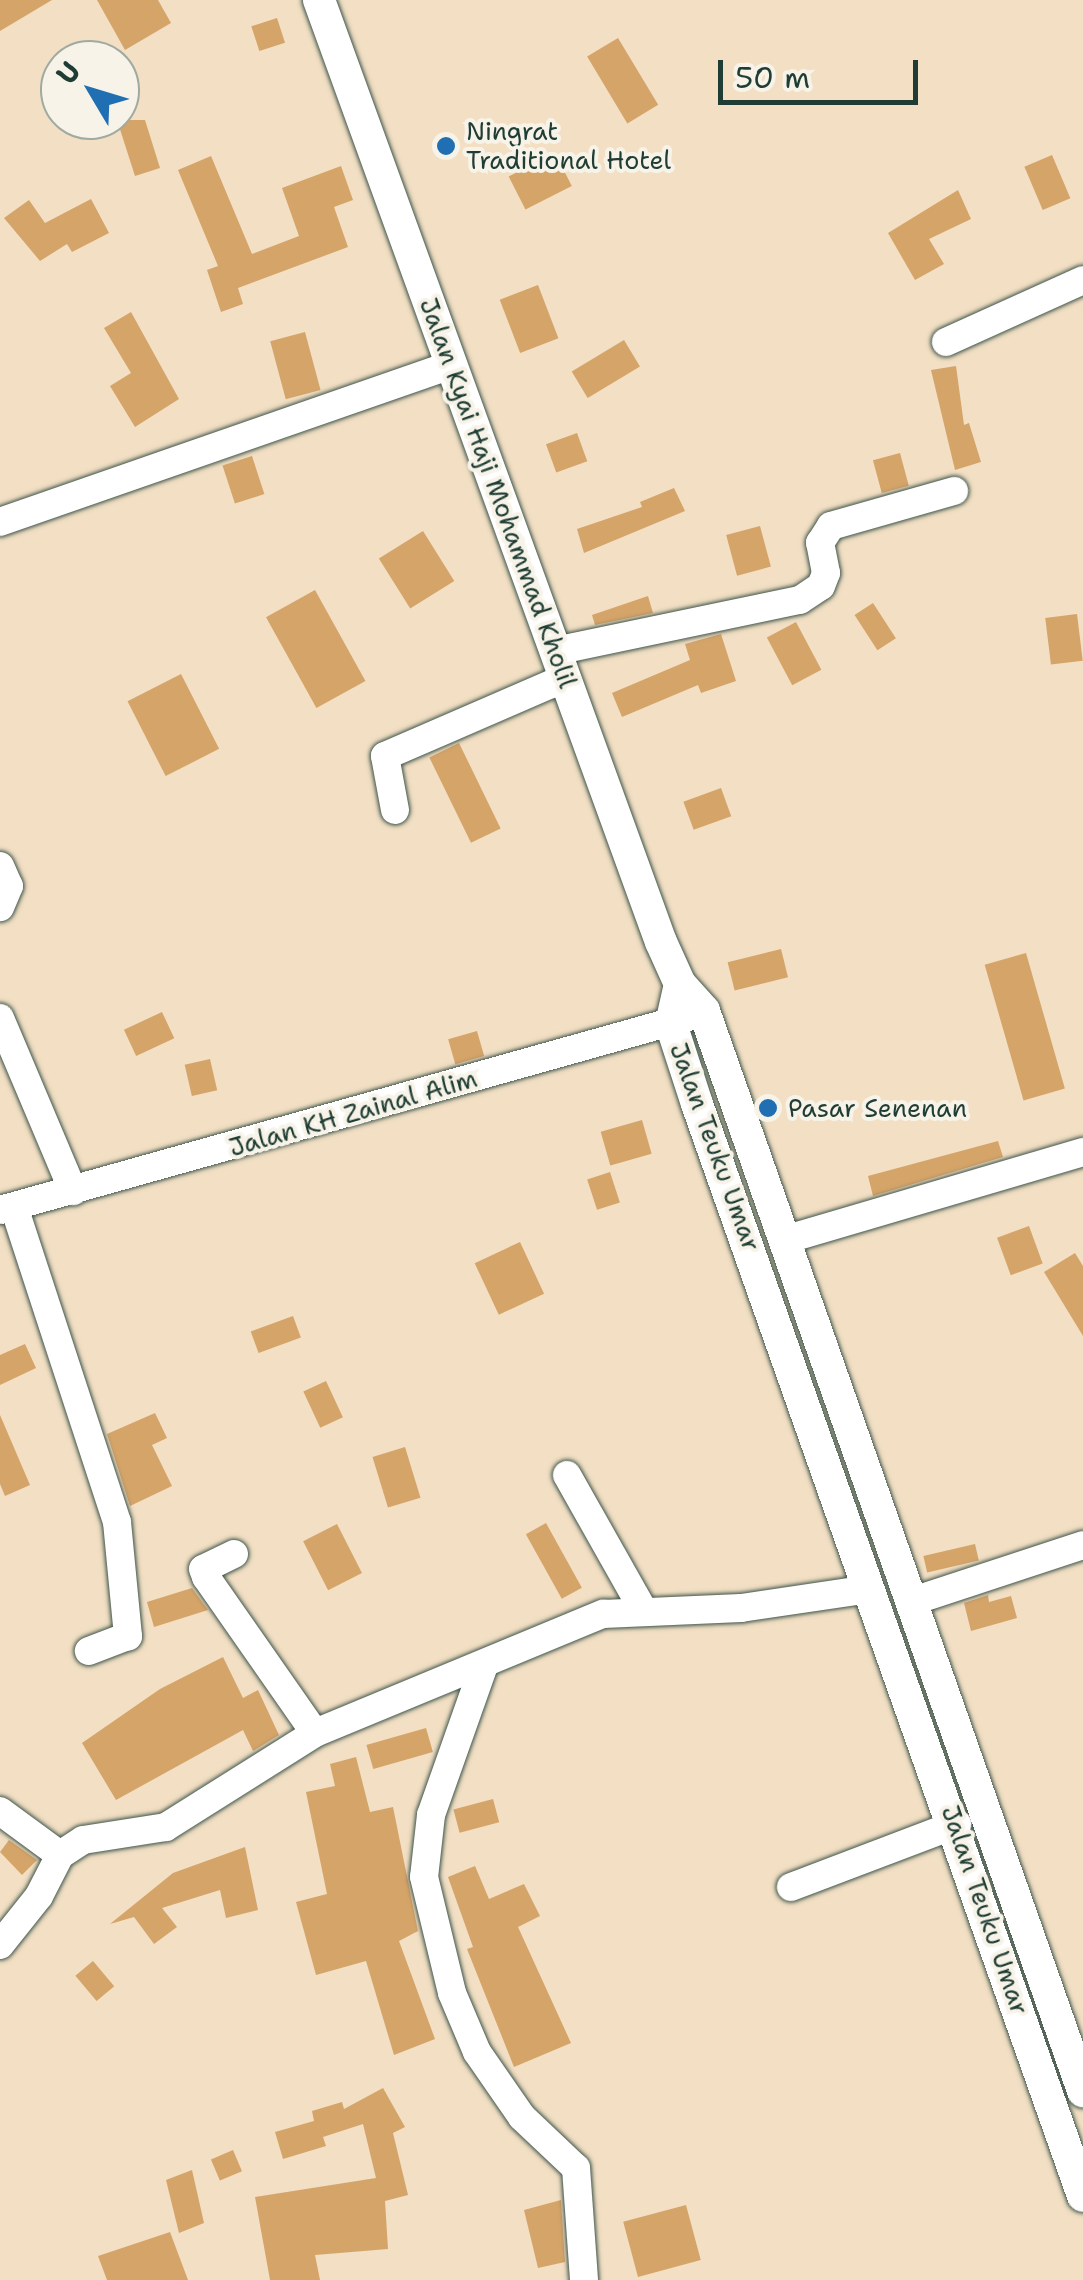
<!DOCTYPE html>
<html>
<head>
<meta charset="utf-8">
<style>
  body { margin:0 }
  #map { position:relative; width:1083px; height:2280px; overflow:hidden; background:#f2dfc4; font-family:"Shantell Sans",sans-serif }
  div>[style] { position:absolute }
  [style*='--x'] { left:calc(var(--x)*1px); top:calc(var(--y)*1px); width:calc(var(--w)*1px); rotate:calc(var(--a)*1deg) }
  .building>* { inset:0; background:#d5a469; transform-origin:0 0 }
  .roads { filter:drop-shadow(0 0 2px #3f554a) drop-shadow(0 0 2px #3f554a) }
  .minor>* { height:28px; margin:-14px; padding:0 14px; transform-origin:14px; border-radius:14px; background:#fff }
  .major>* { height:32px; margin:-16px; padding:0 16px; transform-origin:16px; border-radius:16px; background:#fff }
  .dots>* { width:28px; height:28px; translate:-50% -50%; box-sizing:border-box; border:5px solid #f7f3e8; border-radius:50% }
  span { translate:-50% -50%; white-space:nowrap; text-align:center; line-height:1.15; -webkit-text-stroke:8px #f7f3e8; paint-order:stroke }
  .poi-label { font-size:25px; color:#1f3d34 }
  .left { translate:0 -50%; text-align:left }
  .street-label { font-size:25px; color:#1f3d34 }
  .north { position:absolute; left:40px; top:40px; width:100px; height:100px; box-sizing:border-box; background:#f7f3e8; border:2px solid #a1aaa0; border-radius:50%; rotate:308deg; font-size:28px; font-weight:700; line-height:40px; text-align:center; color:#1f3d34 }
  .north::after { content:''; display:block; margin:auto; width:35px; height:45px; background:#1f6fb2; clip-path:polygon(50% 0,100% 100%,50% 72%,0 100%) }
  .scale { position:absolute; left:718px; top:60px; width:200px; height:45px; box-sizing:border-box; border:5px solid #1f3d34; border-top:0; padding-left:12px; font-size:30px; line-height:35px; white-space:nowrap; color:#1f3d34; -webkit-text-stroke:8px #f7f3e8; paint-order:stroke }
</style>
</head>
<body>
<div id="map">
  <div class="building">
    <div style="clip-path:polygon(0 0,52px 0,0 31px)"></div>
    <div style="clip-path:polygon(97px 0,158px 0,171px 23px,125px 50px)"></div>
    <div style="left:277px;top:18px;width:26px;height:27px;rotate:72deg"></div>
    <div style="left:618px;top:38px;width:78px;height:36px;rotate:59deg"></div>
    <div style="clip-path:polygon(117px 120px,145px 120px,160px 168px,135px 176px)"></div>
    <div style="left:555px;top:153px;width:37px;height:52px;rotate:63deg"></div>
    <div style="left:1052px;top:155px;width:47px;height:30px;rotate:67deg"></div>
    <div style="clip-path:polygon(211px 156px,252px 254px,299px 236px,282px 188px,341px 166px,353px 200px,334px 207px,348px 247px,238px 288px,243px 304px,221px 312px,207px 270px,218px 266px,178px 170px)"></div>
    <div style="clip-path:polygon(958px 190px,971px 219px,929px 239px,944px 264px,915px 280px,888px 233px)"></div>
    <div style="clip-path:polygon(91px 199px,109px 233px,72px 252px,67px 244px,40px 261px,4px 218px,29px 200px,45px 223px)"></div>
    <div style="left:538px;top:285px;width:57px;height:41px;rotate:69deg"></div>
    <div style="clip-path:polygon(131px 312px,179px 399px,135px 427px,110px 386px,131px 373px,104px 328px)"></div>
    <div style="left:305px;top:332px;width:60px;height:36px;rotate:75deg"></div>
    <div style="left:624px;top:340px;width:31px;height:61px;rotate:59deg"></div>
    <div style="clip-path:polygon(956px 366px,964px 425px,969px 423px,981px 462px,955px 470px,931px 370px)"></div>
    <div style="left:577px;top:433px;width:30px;height:33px;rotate:70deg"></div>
    <div style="left:900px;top:453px;width:34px;height:28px;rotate:75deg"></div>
    <div style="left:252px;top:456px;width:40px;height:31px;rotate:72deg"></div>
    <div style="clip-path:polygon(674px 488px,685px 511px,584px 553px,577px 529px,642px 507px,640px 502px)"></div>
    <div style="left:760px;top:526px;width:42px;height:35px;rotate:75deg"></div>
    <div style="left:423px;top:531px;width:59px;height:52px;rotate:58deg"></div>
    <div style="left:315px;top:590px;width:104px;height:56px;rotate:61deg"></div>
    <div style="clip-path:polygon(648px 596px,653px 613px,595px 625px,592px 615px)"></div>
    <div style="left:873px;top:603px;width:42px;height:22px;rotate:57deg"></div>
    <div style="left:1077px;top:614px;width:47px;height:32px;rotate:83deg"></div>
    <div style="left:796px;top:622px;width:54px;height:33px;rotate:62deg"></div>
    <div style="clip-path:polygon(721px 634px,736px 681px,701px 693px,698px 685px,622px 717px,612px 693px,690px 660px,685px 644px)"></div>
    <div style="left:181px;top:674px;width:84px;height:60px;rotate:63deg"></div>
    <div style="left:459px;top:743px;width:95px;height:33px;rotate:64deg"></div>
    <div style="left:721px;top:788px;width:30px;height:40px;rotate:70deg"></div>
    <div style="left:781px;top:949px;width:29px;height:55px;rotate:76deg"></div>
    <div style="left:1026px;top:953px;width:141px;height:43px;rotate:74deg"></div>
    <div style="left:162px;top:1012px;width:29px;height:42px;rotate:65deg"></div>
    <div style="left:477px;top:1031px;width:26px;height:30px;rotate:74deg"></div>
    <div style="left:210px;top:1059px;width:32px;height:26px;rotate:77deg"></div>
    <div style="left:642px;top:1120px;width:35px;height:43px;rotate:74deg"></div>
    <div style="clip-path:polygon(998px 1141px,1003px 1157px,873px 1196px,868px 1176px)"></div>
    <div style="left:610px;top:1172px;width:32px;height:24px;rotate:72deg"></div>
    <div style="left:1029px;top:1226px;width:40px;height:34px;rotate:70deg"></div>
    <div style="left:520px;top:1242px;width:57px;height:50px;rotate:65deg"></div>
    <div style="clip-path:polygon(1075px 1253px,1083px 1266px,1083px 1336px,1044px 1272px)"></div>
    <div style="left:293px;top:1316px;width:23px;height:45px;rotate:70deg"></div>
    <div style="clip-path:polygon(25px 1344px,36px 1368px,0 1385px,0 1355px)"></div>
    <div style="left:326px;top:1381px;width:40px;height:25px;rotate:65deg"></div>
    <div style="clip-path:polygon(155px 1413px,167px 1438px,152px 1445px,172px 1486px,130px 1506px,107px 1434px)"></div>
    <div style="clip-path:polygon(0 1415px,30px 1485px,5px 1496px,0 1484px)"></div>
    <div style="left:405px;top:1447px;width:53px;height:34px;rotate:73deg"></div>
    <div style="left:546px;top:1523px;width:74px;height:23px;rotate:61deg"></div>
    <div style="left:337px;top:1524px;width:55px;height:38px;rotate:63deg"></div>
    <div style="left:975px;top:1544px;width:17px;height:53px;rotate:77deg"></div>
    <div style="clip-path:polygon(192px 1588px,208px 1610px,154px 1627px,147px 1602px)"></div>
    <div style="clip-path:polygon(988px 1595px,989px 1602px,1011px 1596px,1017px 1618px,971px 1631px,964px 1603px)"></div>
    <div style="clip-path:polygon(223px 1657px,243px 1698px,258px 1690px,279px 1735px,253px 1751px,243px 1730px,116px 1800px,82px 1743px,160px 1689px)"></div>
    <div style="left:426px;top:1728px;width:25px;height:62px;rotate:74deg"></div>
    <div style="clip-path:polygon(356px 1757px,370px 1812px,393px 1807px,418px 1931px,399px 1941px,435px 2039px,394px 2055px,366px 1961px,316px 1975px,296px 1902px,327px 1894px,306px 1792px,335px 1786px,330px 1764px)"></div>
    <div style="left:493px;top:1799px;width:24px;height:41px;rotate:75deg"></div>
    <div style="clip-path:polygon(9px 1840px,37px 1860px,22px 1875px,0 1852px)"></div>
    <div style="clip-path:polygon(245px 1847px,258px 1910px,226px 1918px,220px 1890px,162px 1908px,177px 1927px,154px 1944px,134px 1917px,110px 1924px,173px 1873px)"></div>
    <div style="clip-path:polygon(475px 1866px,489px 1899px,524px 1884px,540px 1916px,518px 1927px,571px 2043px,514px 2067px,467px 1949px,473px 1947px,448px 1877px)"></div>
    <div style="left:93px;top:1961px;width:33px;height:23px;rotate:50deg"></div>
    <div style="clip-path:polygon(383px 2088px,405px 2127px,393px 2133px,408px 2195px,385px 2201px,388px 2249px,315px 2255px,320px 2280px,270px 2280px,255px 2197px,376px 2178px,363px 2124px,323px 2137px,326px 2146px,283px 2159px,275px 2132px,314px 2121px,312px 2111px,342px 2102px,344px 2109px)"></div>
    <div style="left:233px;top:2150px;width:23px;height:24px;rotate:67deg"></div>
    <div style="clip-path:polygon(192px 2170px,204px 2223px,179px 2233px,166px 2180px)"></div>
    <div style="clip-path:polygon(561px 2200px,565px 2262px,538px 2268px,524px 2210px)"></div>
    <div style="left:686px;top:2205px;width:57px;height:65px;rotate:75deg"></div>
    <div style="clip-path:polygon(170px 2232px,188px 2280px,107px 2280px,98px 2256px)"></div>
  </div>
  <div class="roads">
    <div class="minor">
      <div style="--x:946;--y:342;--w:150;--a:-24.3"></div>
      <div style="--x:0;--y:522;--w:478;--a:-19.2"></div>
      <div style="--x:555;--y:651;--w:250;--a:-11.8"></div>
      <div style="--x:800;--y:600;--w:25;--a:-34"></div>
      <div style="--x:821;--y:586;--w:14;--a:-69"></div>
      <div style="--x:826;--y:573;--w:31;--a:-101"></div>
      <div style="--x:820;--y:543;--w:20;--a:-57"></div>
      <div style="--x:831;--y:526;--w:128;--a:-15.9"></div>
      <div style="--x:395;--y:810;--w:55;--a:-100.5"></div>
      <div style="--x:385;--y:756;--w:196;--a:-23.4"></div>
      <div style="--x:0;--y:866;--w:22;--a:66"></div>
      <div style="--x:9;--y:886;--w:23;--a:113"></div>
      <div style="--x:0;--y:1018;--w:188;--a:67.1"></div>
      <div style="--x:14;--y:1207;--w:331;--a:71.9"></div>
      <div style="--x:117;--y:1522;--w:115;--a:84.5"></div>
      <div style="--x:128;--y:1636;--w:42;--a:159"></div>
      <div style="--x:0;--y:1210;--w:719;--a:-15.66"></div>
      <div style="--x:784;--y:1240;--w:312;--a:-16.4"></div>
      <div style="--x:567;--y:1475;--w:153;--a:60.6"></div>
      <div style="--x:234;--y:1554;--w:34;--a:154"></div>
      <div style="--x:203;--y:1569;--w:9;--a:69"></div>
      <div style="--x:206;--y:1577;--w:190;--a:55.1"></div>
      <div style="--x:910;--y:1602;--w:182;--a:-18.2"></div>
      <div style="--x:483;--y:1668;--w:156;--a:109.5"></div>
      <div style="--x:431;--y:1815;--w:62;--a:96.4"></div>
      <div style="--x:424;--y:1877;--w:119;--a:76.4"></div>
      <div style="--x:452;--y:1993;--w:64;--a:67"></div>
      <div style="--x:477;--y:2052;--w:79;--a:55.3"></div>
      <div style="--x:522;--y:2117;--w:74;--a:43.4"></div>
      <div style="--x:576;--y:2168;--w:112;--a:85.9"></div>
      <div style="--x:0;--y:1811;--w:74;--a:36.3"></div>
      <div style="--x:791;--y:1887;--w:178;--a:-20.8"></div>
      <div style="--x:0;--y:1945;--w:63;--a:-51.5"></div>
      <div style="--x:39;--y:1896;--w:46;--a:-62.9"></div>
      <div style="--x:60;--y:1855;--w:27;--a:-33"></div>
      <div style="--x:83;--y:1840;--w:84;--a:-8.9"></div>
      <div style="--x:166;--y:1827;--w:176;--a:-32.2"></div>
      <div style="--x:315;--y:1733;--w:312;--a:-22.5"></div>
      <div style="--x:603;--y:1614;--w:138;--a:-2.5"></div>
      <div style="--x:741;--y:1608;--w:129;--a:-8.4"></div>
    </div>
    <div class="major">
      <div style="--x:319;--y:0;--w:1002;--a:70.05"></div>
      <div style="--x:661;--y:942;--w:46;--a:65.7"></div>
      <div style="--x:680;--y:984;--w:36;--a:48"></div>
      <div style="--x:704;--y:1011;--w:1145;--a:70.66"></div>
      <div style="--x:680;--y:984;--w:41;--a:102.7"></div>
      <div style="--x:671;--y:1024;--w:84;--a:72"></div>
      <div style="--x:697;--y:1104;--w:1158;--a:70.53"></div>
    </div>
  </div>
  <div class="dots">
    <div style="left:446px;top:146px;background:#1f6fb2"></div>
    <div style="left:768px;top:1108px;background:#1f6fb2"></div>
  </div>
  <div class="poi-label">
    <span class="left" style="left:466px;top:146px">Ningrat<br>Traditional Hotel</span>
    <span class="left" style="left:788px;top:1108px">Pasar Senenan</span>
  </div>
  <div class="street-label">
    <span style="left:498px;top:493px;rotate:70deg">Jalan Kyai Haji Mohammad Kholil</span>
    <span style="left:353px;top:1113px;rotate:-16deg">Jalan KH Zainal Alim</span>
    <span style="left:715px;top:1147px;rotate:70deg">Jalan Teuku Umar</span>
    <span style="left:985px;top:1910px;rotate:71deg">Jalan Teuku Umar</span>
  </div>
  <div class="north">U</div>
  <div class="scale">50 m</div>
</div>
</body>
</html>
